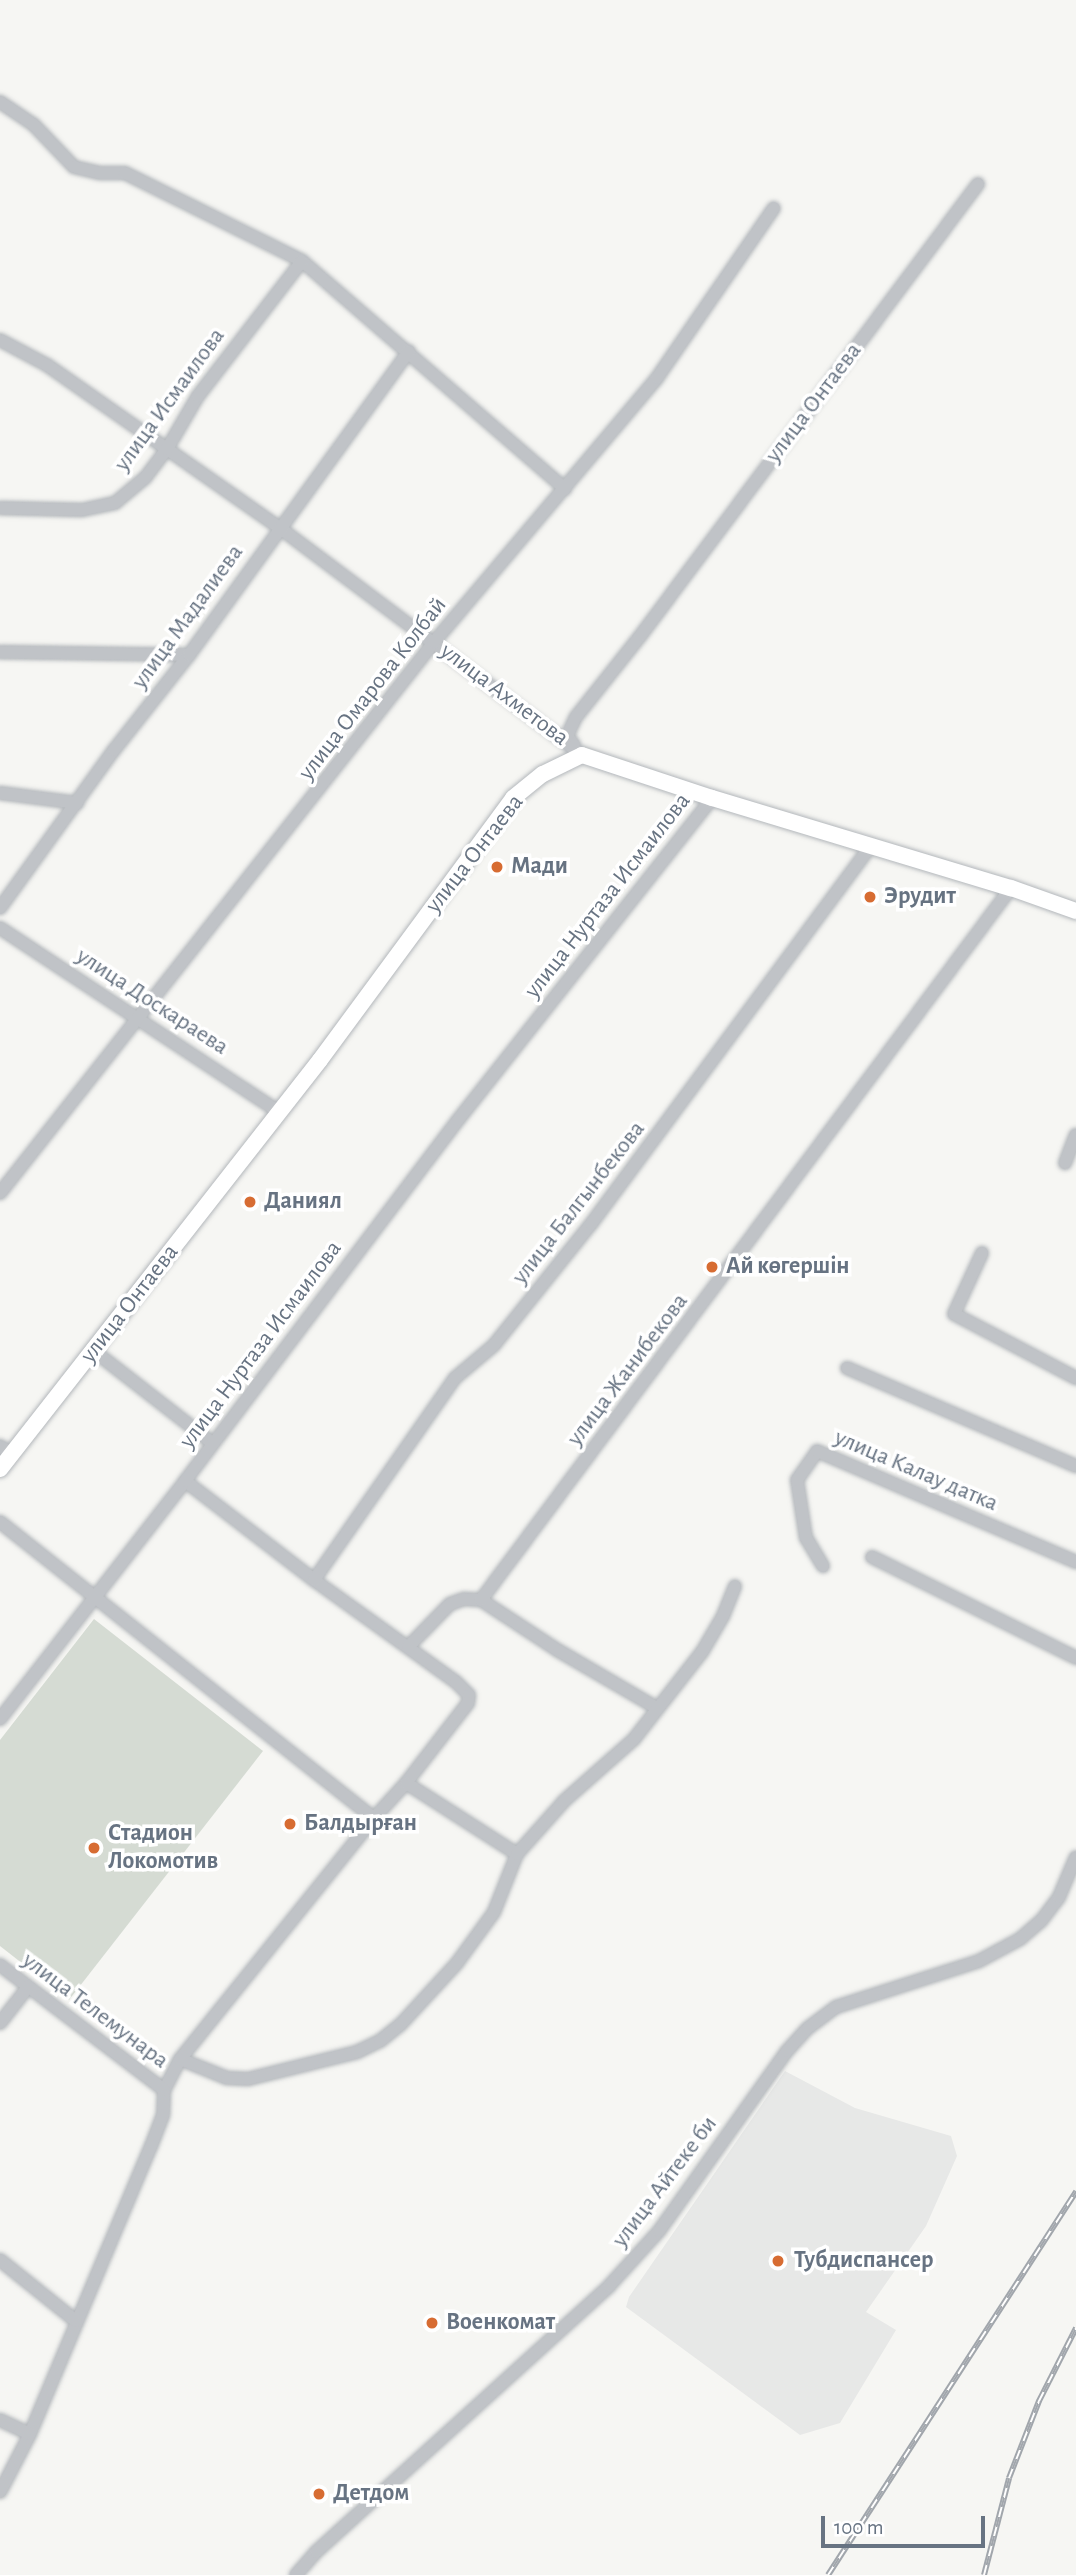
<!DOCTYPE html>
<html>
<head>
<meta charset="utf-8">
<style>
  body { margin:0 }
  #map { position:relative; width:1076px; height:2575px; overflow:hidden; background:#f6f6f3; font-family:"Alegreya Sans",sans-serif }
  div>[style] { position:absolute }
  [style*='--x'] { left:calc(var(--x)*1px); top:calc(var(--y)*1px); width:calc(var(--w)*1px); rotate:calc(var(--a)*1deg) }
  .built>* { inset:0; background:#e7e8e7 }
  .green>* { inset:0; background:#d5dbd3 }
  .roads { filter:drop-shadow(0 0 2px #b3b7bb) drop-shadow(0 0 2px #b3b7bb) }
  .minor>* { height:12px; margin:-6px; padding:0 6px; transform-origin:6px; border-radius:6px; background:#c0c3c7 }
  .major>* { height:16px; margin:-8px; padding:0 8px; transform-origin:8px; border-radius:8px; background:#fff }
  .rail>* { height:6px; margin-top:-3px; transform-origin:0; background:repeating-linear-gradient(90deg,#fff 0 10px,#a1a6ac 0 20px); box-sizing:border-box; border-block:2px solid #a1a6ac }
  .dots>* { width:19px; height:19px; translate:-50% -50%; box-sizing:border-box; border:4px solid #fff; border-radius:50% }
  span { translate:-50% -50%; white-space:nowrap; text-align:center; line-height:1.15; -webkit-text-stroke:7px #fff; paint-order:stroke }
  .street-label { font-size:24px; color:#677382 }
  .poi-label { font-size:24px; color:#677382; font-weight:700 }
  .left { translate:0 -50%; text-align:left }
  .scale { position:absolute; left:821px; top:2516px; width:164px; height:32px; box-sizing:border-box; border:4px solid #677382; border-top:0; padding-left:9px; font-size:21px; line-height:24px; white-space:nowrap; color:#677382; -webkit-text-stroke:5px #fff; paint-order:stroke }
</style>
</head>
<body>
<div id="map">
  <div class="built">
    <div style="clip-path:polygon(785px 2071px,855px 2108px,951px 2136px,957px 2156px,926px 2226px,866px 2312px,896px 2330px,840px 2423px,800px 2435px,626px 2307px,629px 2297px)"></div>
  </div>
  <div class="green">
    <div style="clip-path:polygon(94px 1619px,263px 1751px,69px 2000px,0 1946px,0 1740px)"></div>
  </div>
  <div class="roads">
    <div class="minor">
      <div style="--x:0;--y:102;--w:40;--a:34"></div>
      <div style="--x:33;--y:124;--w:59;--a:46.4"></div>
      <div style="--x:74;--y:167;--w:27;--a:13"></div>
      <div style="--x:100;--y:173;--w:25;--a:0"></div>
      <div style="--x:125;--y:173;--w:198;--a:26.4"></div>
      <div style="--x:302;--y:261;--w:348;--a:40.9"></div>
      <div style="--x:0;--y:340;--w:53;--a:28"></div>
      <div style="--x:47;--y:365;--w:284;--a:35"></div>
      <div style="--x:280;--y:528;--w:378;--a:36.9"></div>
      <div style="--x:0;--y:508;--w:82;--a:1.4"></div>
      <div style="--x:82;--y:510;--w:34;--a:-12"></div>
      <div style="--x:115;--y:503;--w:39;--a:-40"></div>
      <div style="--x:145;--y:478;--w:36;--a:-53"></div>
      <div style="--x:167;--y:449;--w:61;--a:-59.7"></div>
      <div style="--x:198;--y:396;--w:170;--a:-52.4"></div>
      <div style="--x:0;--y:652;--w:189;--a:0.9"></div>
      <div style="--x:574;--y:745;--w:11;--a:-128"></div>
      <div style="--x:567;--y:736;--w:21;--a:-65"></div>
      <div style="--x:576;--y:717;--w:105;--a:-51.6"></div>
      <div style="--x:641;--y:635;--w:563;--a:-53.23"></div>
      <div style="--x:0;--y:793;--w:78;--a:7.4"></div>
      <div style="--x:0;--y:908;--w:195;--a:-54.2"></div>
      <div style="--x:114;--y:750;--w:121;--a:-51.7"></div>
      <div style="--x:189;--y:655;--w:375;--a:-54.1"></div>
      <div style="--x:0;--y:928;--w:334;--a:33.4"></div>
      <div style="--x:1065;--y:1163;--w:30;--a:-69"></div>
      <div style="--x:0;--y:1193;--w:701;--a:-51.77"></div>
      <div style="--x:434;--y:642;--w:346;--a:-49.8"></div>
      <div style="--x:657;--y:378;--w:206;--a:-55.5"></div>
      <div style="--x:982;--y:1253;--w:67;--a:114.7"></div>
      <div style="--x:954;--y:1314;--w:138;--a:27.7"></div>
      <div style="--x:94;--y:1351;--w:150;--a:37.9"></div>
      <div style="--x:847;--y:1368;--w:249;--a:23.2"></div>
      <div style="--x:0;--y:1446;--w:14;--a:34"></div>
      <div style="--x:185;--y:1481;--w:163;--a:37.5"></div>
      <div style="--x:314;--y:1580;--w:175;--a:35.7"></div>
      <div style="--x:456;--y:1682;--w:18;--a:45"></div>
      <div style="--x:469;--y:1695;--w:8;--a:97"></div>
      <div style="--x:468;--y:1703;--w:101;--a:127.8"></div>
      <div style="--x:406;--y:1783;--w:47;--a:132.4"></div>
      <div style="--x:0;--y:1522;--w:477;--a:38.4"></div>
      <div style="--x:374;--y:1818;--w:309;--a:128.8"></div>
      <div style="--x:180;--y:2059;--w:35;--a:117"></div>
      <div style="--x:164;--y:2090;--w:25;--a:92"></div>
      <div style="--x:163;--y:2115;--w:33;--a:111"></div>
      <div style="--x:151;--y:2146;--w:312;--a:112.8"></div>
      <div style="--x:30;--y:2434;--w:65;--a:117.3"></div>
      <div style="--x:872;--y:1557;--w:228;--a:26.3"></div>
      <div style="--x:823;--y:1566;--w:33;--a:-121"></div>
      <div style="--x:806;--y:1538;--w:59;--a:-98.8"></div>
      <div style="--x:797;--y:1480;--w:35;--a:-55"></div>
      <div style="--x:817;--y:1451;--w:282;--a:23.2"></div>
      <div style="--x:314;--y:1580;--w:246;--a:-55.1"></div>
      <div style="--x:455;--y:1378;--w:51;--a:-40.2"></div>
      <div style="--x:494;--y:1345;--w:155;--a:-51.3"></div>
      <div style="--x:591;--y:1224;--w:471;--a:-53.5"></div>
      <div style="--x:481;--y:1600;--w:93;--a:33.2"></div>
      <div style="--x:559;--y:1651;--w:113;--a:30.2"></div>
      <div style="--x:408;--y:1647;--w:60;--a:-45.7"></div>
      <div style="--x:450;--y:1604;--w:15;--a:-20"></div>
      <div style="--x:464;--y:1599;--w:17;--a:3"></div>
      <div style="--x:481;--y:1600;--w:888;--a:-53.34"></div>
      <div style="--x:0;--y:1719;--w:301;--a:-52.1"></div>
      <div style="--x:185;--y:1481;--w:453;--a:-52.9"></div>
      <div style="--x:458;--y:1120;--w:410;--a:-51.7"></div>
      <div style="--x:406;--y:1783;--w:132;--a:32.6"></div>
      <div style="--x:0;--y:1965;--w:206;--a:37.3"></div>
      <div style="--x:0;--y:2023;--w:46;--a:-52.1"></div>
      <div style="--x:180;--y:2059;--w:51;--a:22"></div>
      <div style="--x:227;--y:2078;--w:21;--a:3"></div>
      <div style="--x:248;--y:2079;--w:112;--a:-13.9"></div>
      <div style="--x:357;--y:2052;--w:25;--a:-26"></div>
      <div style="--x:380;--y:2041;--w:27;--a:-39"></div>
      <div style="--x:401;--y:2024;--w:83;--a:-47.4"></div>
      <div style="--x:457;--y:1963;--w:63;--a:-54"></div>
      <div style="--x:494;--y:1912;--w:62;--a:-68.4"></div>
      <div style="--x:517;--y:1854;--w:71;--a:-48.4"></div>
      <div style="--x:564;--y:1801;--w:94;--a:-41.5"></div>
      <div style="--x:634;--y:1739;--w:110;--a:-52"></div>
      <div style="--x:702;--y:1652;--w:42;--a:-59.7"></div>
      <div style="--x:723;--y:1616;--w:32;--a:-68"></div>
      <div style="--x:0;--y:2260;--w:97;--a:38.8"></div>
      <div style="--x:0;--y:2420;--w:33;--a:25"></div>
      <div style="--x:296;--y:2575;--w:30;--a:-49"></div>
      <div style="--x:316;--y:2552;--w:396;--a:-42.2"></div>
      <div style="--x:609;--y:2286;--w:74;--a:-47.7"></div>
      <div style="--x:659;--y:2231;--w:221;--a:-54.6"></div>
      <div style="--x:787;--y:2051;--w:31;--a:-48"></div>
      <div style="--x:808;--y:2028;--w:35;--a:-37"></div>
      <div style="--x:836;--y:2007;--w:150;--a:-17.8"></div>
      <div style="--x:979;--y:1961;--w:47;--a:-28.2"></div>
      <div style="--x:1020;--y:1939;--w:28;--a:-41"></div>
      <div style="--x:1041;--y:1921;--w:30;--a:-53"></div>
      <div style="--x:1059;--y:1897;--w:43;--a:-67"></div>
    </div>
    <div class="major">
      <div style="--x:0;--y:1469;--w:519;--a:-51.96"></div>
      <div style="--x:320;--y:1060;--w:325;--a:-53.6"></div>
      <div style="--x:513;--y:798;--w:38;--a:-39"></div>
      <div style="--x:543;--y:774;--w:43;--a:-26"></div>
      <div style="--x:582;--y:755;--w:137;--a:18.3"></div>
      <div style="--x:712;--y:798;--w:312;--a:16.8"></div>
      <div style="--x:1011;--y:888;--w:69;--a:19.5"></div>
    </div>
  </div>
  <div class="rail">
    <div style="--x:828;--y:2575;--w:457;--a:-57.1"></div>
    <div style="--x:984;--y:2575;--w:100;--a:-75.5"></div>
    <div style="--x:1009;--y:2478;--w:83;--a:-68.7"></div>
    <div style="--x:1039;--y:2401;--w:82;--a:-63.1"></div>
  </div>
  <div class="dots">
    <div style="left:497px;top:867px;background:#d76c32"></div>
    <div style="left:870px;top:897px;background:#d76c32"></div>
    <div style="left:250px;top:1202px;background:#d76c32"></div>
    <div style="left:712px;top:1267px;background:#d76c32"></div>
    <div style="left:290px;top:1824px;background:#d76c32"></div>
    <div style="left:94px;top:1848px;background:#d76c32"></div>
    <div style="left:778px;top:2261px;background:#d76c32"></div>
    <div style="left:432px;top:2323px;background:#d76c32"></div>
    <div style="left:319px;top:2494px;background:#d76c32"></div>
  </div>
  <div class="street-label">
    <span style="left:170px;top:400px;rotate:-54deg">улица Исмаилова</span>
    <span style="left:814px;top:403px;rotate:-53deg">улица Онтаева</span>
    <span style="left:188px;top:617px;rotate:-54deg">улица Мадалиева</span>
    <span style="left:373px;top:689px;rotate:-52deg">улица Омарова Колбай</span>
    <span style="left:504px;top:695px;rotate:37deg">улица Ахметова</span>
    <span style="left:475px;top:854px;rotate:-52deg">улица Онтаева</span>
    <span style="left:608px;top:896px;rotate:-52deg">улица Нуртаза Исмаилова</span>
    <span style="left:152px;top:1002px;rotate:33deg">улица Доскараева</span>
    <span style="left:579px;top:1203px;rotate:-52deg">улица Балгынбекова</span>
    <span style="left:130px;top:1304px;rotate:-52deg">улица Онтаева</span>
    <span style="left:261px;top:1345px;rotate:-53deg">улица Нуртаза Исмаилова</span>
    <span style="left:628px;top:1370px;rotate:-53deg">улица Жанибекова</span>
    <span style="left:916px;top:1471px;rotate:23deg">улица Калау датка</span>
    <span style="left:95px;top:2011px;rotate:37deg">улица Телемунара</span>
    <span style="left:665px;top:2182px;rotate:-53deg">улица Айтеке би</span>
  </div>
  <div class="poi-label">
    <span class="left" style="left:511px;top:867px">Мади</span>
    <span class="left" style="left:884px;top:897px">Эрудит</span>
    <span class="left" style="left:264px;top:1202px">Даниял</span>
    <span class="left" style="left:726px;top:1267px">Ай көгершін</span>
    <span class="left" style="left:304px;top:1824px">Балдырған</span>
    <span class="left" style="left:108px;top:1848px">Стадион<br>Локомотив</span>
    <span class="left" style="left:794px;top:2261px">Тубдиспансер</span>
    <span class="left" style="left:446px;top:2323px">Военкомат</span>
    <span class="left" style="left:333px;top:2494px">Детдом</span>
  </div>
  <div class="scale">100 m</div>
</div>
</body>
</html>
